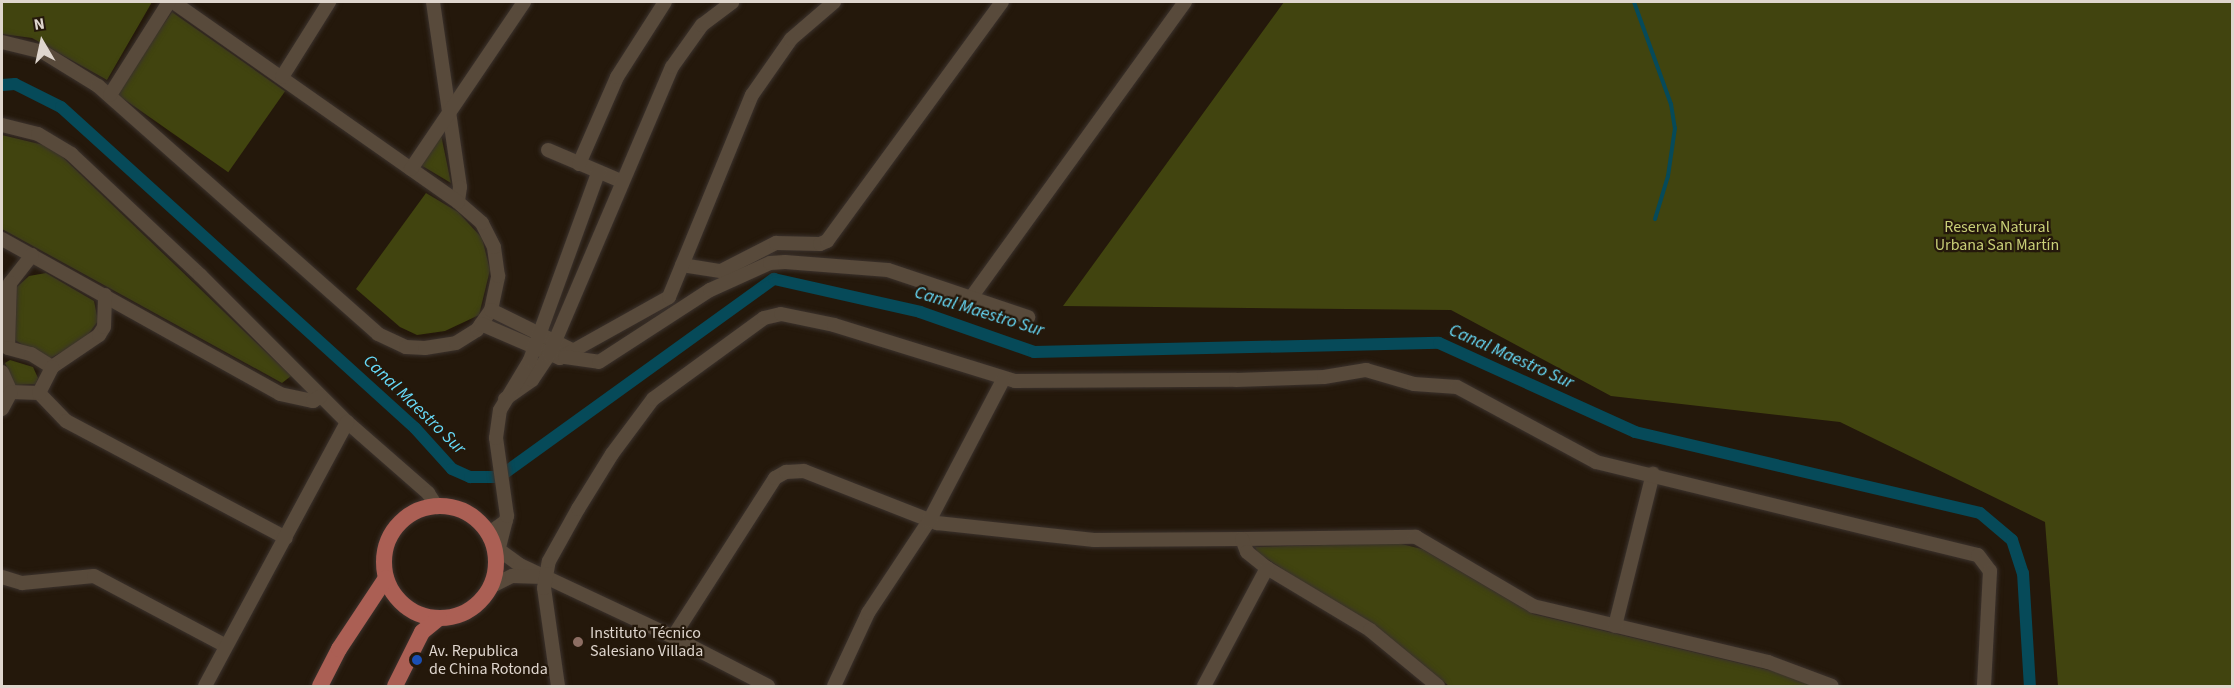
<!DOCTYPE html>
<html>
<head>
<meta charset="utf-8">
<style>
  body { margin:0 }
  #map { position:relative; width:2234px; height:688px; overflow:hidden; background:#24180b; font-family:"Source Sans 3",sans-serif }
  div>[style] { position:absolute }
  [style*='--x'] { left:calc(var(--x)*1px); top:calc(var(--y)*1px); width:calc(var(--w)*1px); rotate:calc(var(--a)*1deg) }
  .green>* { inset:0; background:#41440f; transform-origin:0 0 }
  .stream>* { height:4px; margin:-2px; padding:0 2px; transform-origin:2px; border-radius:2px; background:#064a59 }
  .canal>* { height:12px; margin:-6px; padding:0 6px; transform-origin:6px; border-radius:6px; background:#064a59 }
  .roads { filter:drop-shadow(0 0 2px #3b322d) drop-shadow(0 0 2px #3b322d) }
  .minor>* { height:14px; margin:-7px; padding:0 7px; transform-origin:7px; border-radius:7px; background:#584a3b }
  .major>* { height:16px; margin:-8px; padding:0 8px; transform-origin:8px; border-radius:8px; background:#ab5f54 }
  .major>.ring { margin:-8px; padding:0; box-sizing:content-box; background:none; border:16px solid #ab5f54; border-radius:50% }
  .dots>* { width:16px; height:16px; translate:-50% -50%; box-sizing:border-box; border:3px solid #24180b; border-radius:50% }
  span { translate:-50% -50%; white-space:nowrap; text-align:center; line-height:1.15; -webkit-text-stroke:4.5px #24180b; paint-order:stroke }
  .park-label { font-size:16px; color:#c9cf77 }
  .poi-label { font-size:16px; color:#dfd6ce }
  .left { translate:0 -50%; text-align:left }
  .water-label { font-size:18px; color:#67daf8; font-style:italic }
  .frame { position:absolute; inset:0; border:3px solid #dfd6ce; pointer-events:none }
  .north { position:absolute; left:12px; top:12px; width:60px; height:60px; -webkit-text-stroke:4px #24180b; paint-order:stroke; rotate:351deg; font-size:16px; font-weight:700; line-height:24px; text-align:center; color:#dfd6ce }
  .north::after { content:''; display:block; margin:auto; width:21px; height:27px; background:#dfd6ce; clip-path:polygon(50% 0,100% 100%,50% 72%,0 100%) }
</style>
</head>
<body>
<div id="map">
  <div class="green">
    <div style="clip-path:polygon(2px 2px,152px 2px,107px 80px,32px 38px,2px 34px)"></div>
    <div style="clip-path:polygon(1284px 2px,2232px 2px,2232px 686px,2058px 686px,2045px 522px,1840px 422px,1611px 396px,1451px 310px,1063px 306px)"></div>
    <div style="left:172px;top:12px;width:138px;height:99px;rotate:35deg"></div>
    <div style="clip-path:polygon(440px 130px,451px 183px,419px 164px)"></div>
    <div style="clip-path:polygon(2px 135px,52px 147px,291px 376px,282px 383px,2px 229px)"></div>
    <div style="clip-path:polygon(426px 193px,458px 212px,482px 238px,490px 270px,479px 315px,445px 331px,417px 335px,400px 327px,356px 289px)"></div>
    <div style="clip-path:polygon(46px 273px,94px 301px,98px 321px,84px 340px,47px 360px,15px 340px,17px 287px,29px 276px)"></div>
    <div style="clip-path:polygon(10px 360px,33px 367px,38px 378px,36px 384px,15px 385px,5px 363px)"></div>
    <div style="clip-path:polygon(1397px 543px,1422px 549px,1533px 614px,1785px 674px,1818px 686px,1449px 686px,1387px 637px,1258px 553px,1255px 547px)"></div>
  </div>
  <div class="stream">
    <div style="--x:1634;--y:2;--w:109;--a:70.1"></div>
    <div style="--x:1671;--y:104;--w:24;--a:81"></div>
    <div style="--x:1675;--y:128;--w:49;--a:98.3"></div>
    <div style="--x:1668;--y:176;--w:45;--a:106.8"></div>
  </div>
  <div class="canal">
    <div style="--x:2;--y:85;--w:13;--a:-4"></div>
    <div style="--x:15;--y:84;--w:51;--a:26.6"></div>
    <div style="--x:61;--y:107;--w:478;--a:42.2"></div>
    <div style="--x:415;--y:428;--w:55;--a:47.9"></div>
    <div style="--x:452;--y:469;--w:20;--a:24"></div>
    <div style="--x:470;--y:477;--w:29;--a:0"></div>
    <div style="--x:499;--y:477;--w:339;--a:-35.8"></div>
    <div style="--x:774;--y:279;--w:150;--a:12.7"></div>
    <div style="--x:920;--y:312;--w:121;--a:19.3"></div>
    <div style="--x:1034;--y:352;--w:405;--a:-1.3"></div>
    <div style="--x:1439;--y:343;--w:215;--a:24.4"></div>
    <div style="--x:1635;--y:432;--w:354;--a:13.2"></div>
    <div style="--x:1980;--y:513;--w:42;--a:40.2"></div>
    <div style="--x:2012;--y:540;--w:35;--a:72"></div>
    <div style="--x:2023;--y:573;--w:113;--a:86.5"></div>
  </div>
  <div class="roads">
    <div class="minor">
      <div style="--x:433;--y:2;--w:187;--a:81.7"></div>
      <div style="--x:460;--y:187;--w:15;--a:98"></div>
      <div style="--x:2;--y:42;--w:42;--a:13.7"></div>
      <div style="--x:43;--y:52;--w:65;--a:31.7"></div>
      <div style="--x:98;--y:86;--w:374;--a:41.5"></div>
      <div style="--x:378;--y:334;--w:31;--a:25"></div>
      <div style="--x:406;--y:347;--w:19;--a:3"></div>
      <div style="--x:425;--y:348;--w:31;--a:-9"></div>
      <div style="--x:456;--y:343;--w:25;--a:-32"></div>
      <div style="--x:477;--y:330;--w:24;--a:-55"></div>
      <div style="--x:491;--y:310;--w:35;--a:-78"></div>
      <div style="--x:498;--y:276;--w:29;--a:-98"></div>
      <div style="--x:494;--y:247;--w:27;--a:-117"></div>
      <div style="--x:482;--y:223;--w:32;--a:-139"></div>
      <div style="--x:458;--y:202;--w:348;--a:-144.9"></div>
      <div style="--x:282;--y:77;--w:89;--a:-57.9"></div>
      <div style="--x:110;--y:95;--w:110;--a:-57.6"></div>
      <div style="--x:2;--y:125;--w:37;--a:14"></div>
      <div style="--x:38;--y:134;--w:39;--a:31"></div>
      <div style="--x:71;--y:154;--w:177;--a:43.2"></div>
      <div style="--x:200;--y:275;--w:208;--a:45"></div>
      <div style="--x:347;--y:422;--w:108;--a:41.2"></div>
      <div style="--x:428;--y:493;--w:17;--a:57"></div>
      <div style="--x:548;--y:150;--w:79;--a:23"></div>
      <div style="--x:579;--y:164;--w:95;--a:-66.4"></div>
      <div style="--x:617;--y:77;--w:89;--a:-57.4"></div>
      <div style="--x:411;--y:169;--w:202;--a:-55.9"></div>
      <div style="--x:2;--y:239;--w:318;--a:29.1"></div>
      <div style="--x:280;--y:394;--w:34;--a:12"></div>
      <div style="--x:313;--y:401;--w:9;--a:-32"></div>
      <div style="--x:32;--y:255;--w:36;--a:128"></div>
      <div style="--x:10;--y:283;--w:65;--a:91.8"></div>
      <div style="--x:8;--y:348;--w:24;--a:15"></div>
      <div style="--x:31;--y:354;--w:25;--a:32"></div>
      <div style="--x:52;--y:367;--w:57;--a:-34.2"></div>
      <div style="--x:99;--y:335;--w:9;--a:-58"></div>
      <div style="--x:104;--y:327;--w:32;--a:-88"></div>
      <div style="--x:682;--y:265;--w:39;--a:9"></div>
      <div style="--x:721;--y:271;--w:62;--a:-27"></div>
      <div style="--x:776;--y:243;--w:44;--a:1.3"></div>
      <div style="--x:820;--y:244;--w:8;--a:-23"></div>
      <div style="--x:827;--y:241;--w:296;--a:-53.8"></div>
      <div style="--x:970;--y:299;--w:367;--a:-54.1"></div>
      <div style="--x:491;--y:310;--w:95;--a:26.3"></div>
      <div style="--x:481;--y:324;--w:86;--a:23.3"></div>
      <div style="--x:560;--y:358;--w:125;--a:-29.2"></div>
      <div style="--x:669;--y:297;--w:218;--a:-67.7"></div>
      <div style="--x:752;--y:95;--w:68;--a:-55.1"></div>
      <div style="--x:791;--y:39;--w:57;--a:-40.7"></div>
      <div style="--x:565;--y:357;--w:34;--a:8"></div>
      <div style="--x:599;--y:362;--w:132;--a:-33"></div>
      <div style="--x:710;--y:290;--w:66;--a:-24.2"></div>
      <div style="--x:770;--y:263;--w:15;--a:-4"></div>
      <div style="--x:785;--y:262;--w:103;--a:4.4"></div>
      <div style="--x:888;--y:270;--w:148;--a:18.6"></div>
      <div style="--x:2;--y:372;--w:22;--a:66"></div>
      <div style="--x:11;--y:392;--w:28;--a:2"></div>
      <div style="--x:39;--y:393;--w:39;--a:46"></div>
      <div style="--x:66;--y:421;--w:249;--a:28"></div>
      <div style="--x:39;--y:393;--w:29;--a:-63"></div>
      <div style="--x:505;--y:399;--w:33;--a:-35"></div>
      <div style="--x:532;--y:380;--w:30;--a:-56"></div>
      <div style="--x:549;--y:355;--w:313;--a:-66.9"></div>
      <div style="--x:672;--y:67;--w:52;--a:-54.5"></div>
      <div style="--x:702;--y:25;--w:38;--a:-37"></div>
      <div style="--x:2;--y:409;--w:19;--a:-62"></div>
      <div style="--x:488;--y:534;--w:22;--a:-36"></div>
      <div style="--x:1242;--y:539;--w:174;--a:-0.7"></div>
      <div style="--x:1416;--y:537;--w:136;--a:30.5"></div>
      <div style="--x:1533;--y:606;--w:242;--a:13.4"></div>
      <div style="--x:1768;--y:662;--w:68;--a:20.6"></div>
      <div style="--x:495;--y:547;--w:31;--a:36"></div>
      <div style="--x:520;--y:565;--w:169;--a:25.2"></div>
      <div style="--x:673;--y:637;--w:107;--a:27.3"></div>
      <div style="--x:495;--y:563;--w:49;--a:-75.7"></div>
      <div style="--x:507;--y:516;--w:79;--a:-98"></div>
      <div style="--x:496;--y:438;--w:28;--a:-82"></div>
      <div style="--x:500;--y:410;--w:58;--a:-59"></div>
      <div style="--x:530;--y:360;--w:199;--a:-70"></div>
      <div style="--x:1267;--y:568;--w:120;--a:31"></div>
      <div style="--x:1370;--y:630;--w:88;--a:39.5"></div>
      <div style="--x:2;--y:577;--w:21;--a:17"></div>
      <div style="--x:22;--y:583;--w:72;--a:-5.6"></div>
      <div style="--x:94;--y:576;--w:149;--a:27.9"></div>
      <div style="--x:490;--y:587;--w:25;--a:-27"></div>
      <div style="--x:512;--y:576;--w:31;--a:2"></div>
      <div style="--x:1615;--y:626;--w:157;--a:-76"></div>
      <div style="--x:673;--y:637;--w:189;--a:-57.3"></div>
      <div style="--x:775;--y:478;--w:13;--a:-29"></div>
      <div style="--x:786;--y:472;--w:18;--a:-3"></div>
      <div style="--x:804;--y:471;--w:143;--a:21.4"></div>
      <div style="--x:937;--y:523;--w:158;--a:6.2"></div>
      <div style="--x:1094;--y:540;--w:148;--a:-0.4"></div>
      <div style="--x:1242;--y:539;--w:14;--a:69"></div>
      <div style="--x:1247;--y:552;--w:26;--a:39"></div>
      <div style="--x:1267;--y:568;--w:134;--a:118.1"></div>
      <div style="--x:205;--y:686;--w:300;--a:-61.7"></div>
      <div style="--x:558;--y:686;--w:99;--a:-98.1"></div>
      <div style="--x:544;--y:588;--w:27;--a:-80"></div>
      <div style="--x:549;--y:561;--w:60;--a:-60.9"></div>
      <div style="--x:578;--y:509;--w:65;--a:-58.3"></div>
      <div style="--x:612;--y:454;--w:69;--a:-53.3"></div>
      <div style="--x:653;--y:399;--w:137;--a:-36.1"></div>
      <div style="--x:764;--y:318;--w:17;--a:-13"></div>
      <div style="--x:781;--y:314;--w:54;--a:11.7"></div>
      <div style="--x:834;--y:325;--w:189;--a:17.2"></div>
      <div style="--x:1015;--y:381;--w:221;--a:-0.3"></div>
      <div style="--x:1236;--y:380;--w:88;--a:-2"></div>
      <div style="--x:1324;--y:377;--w:43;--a:-9.5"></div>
      <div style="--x:1366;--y:370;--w:50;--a:16.3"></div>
      <div style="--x:1414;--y:384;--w:43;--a:4"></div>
      <div style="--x:1457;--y:387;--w:158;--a:28.3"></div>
      <div style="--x:1596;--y:462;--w:393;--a:13.7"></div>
      <div style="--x:1978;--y:555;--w:20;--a:53"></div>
      <div style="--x:1990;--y:571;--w:115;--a:93"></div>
      <div style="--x:834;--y:686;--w:81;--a:-65"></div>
      <div style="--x:868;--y:613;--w:110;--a:-56.5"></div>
      <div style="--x:929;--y:521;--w:159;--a:-62.3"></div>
    </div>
    <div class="major">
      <div class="ring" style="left:384px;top:506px;width:96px;height:96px"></div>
      <div style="--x:320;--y:686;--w:42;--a:-62.8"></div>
      <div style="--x:339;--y:649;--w:85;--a:-56.5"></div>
      <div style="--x:395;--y:686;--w:60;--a:-63.4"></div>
      <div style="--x:422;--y:632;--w:22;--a:-39"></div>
    </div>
  </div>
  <div class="dots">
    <div style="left:578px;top:642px;background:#8d6e63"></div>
    <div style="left:417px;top:660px;background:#1a4fb4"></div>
  </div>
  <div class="park-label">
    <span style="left:1997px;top:236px">Reserva Natural<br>Urbana San Martín</span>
  </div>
  <div class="poi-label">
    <span class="left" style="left:590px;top:642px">Instituto Técnico<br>Salesiano Villada</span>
    <span class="left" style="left:429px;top:660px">Av. Republica<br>de China Rotonda</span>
  </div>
  <div class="water-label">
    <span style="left:979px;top:312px;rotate:17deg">Canal Maestro Sur</span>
    <span style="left:1511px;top:357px;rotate:24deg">Canal Maestro Sur</span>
    <span style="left:414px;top:405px;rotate:44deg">Canal Maestro Sur</span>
  </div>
  <div class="frame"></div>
  <div class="north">N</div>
</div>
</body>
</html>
